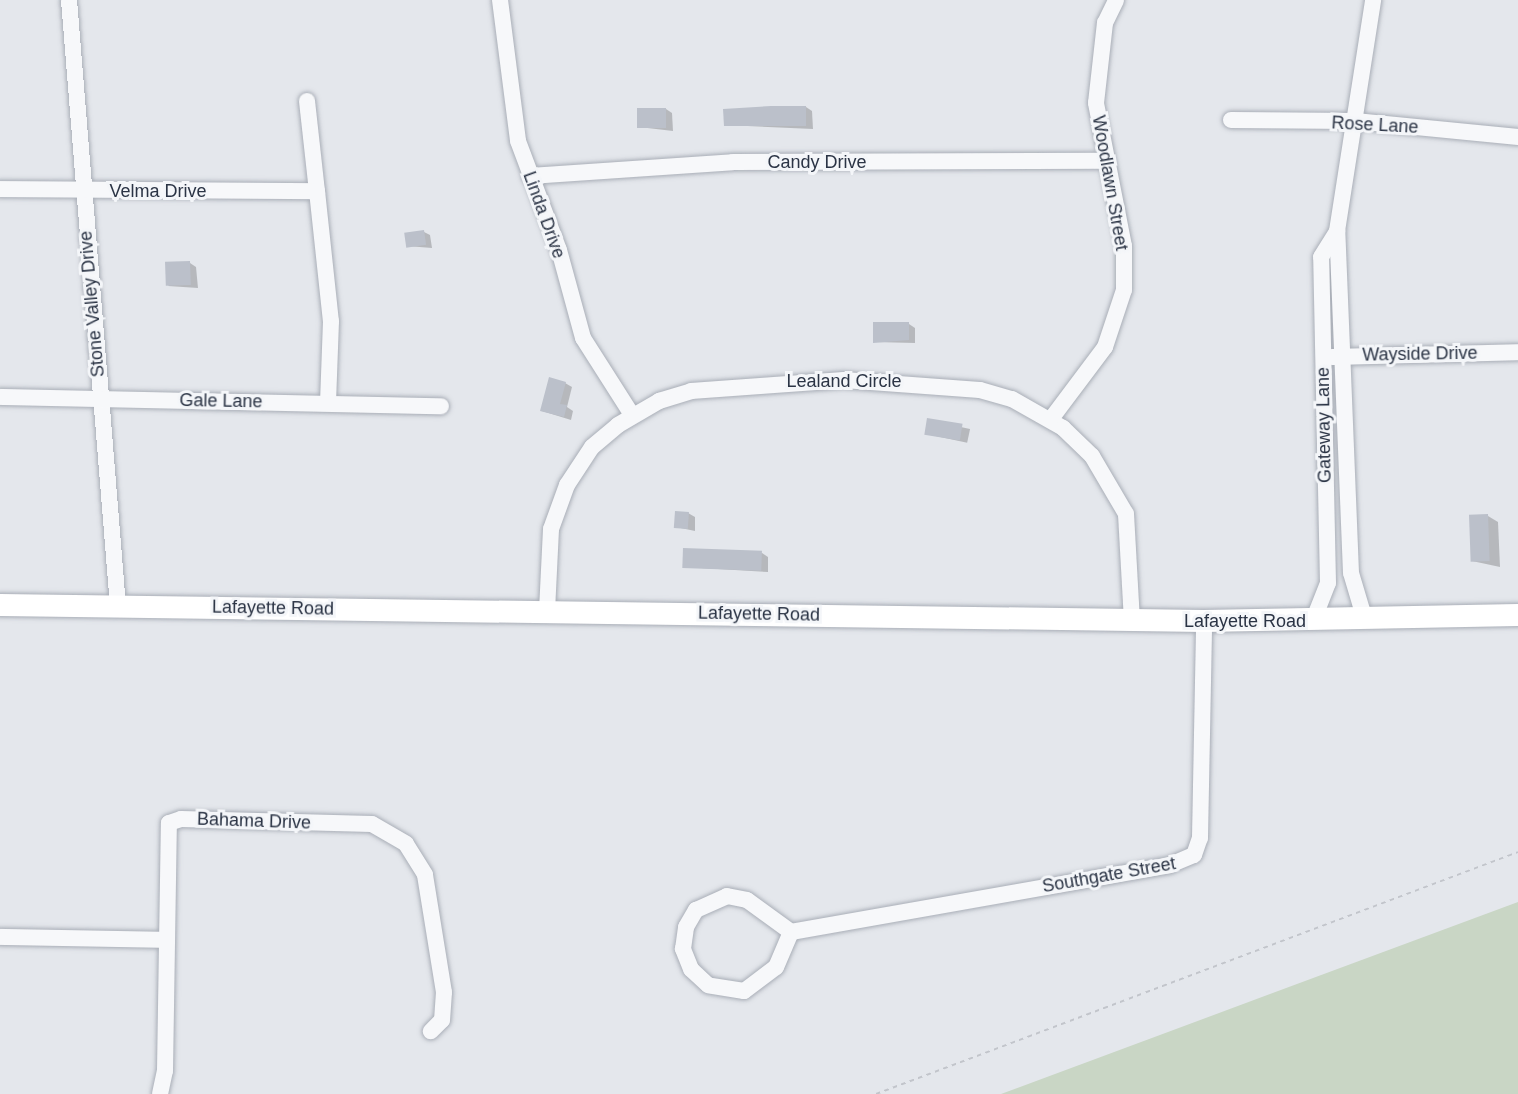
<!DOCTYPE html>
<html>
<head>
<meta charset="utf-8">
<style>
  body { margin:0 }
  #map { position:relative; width:1518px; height:1094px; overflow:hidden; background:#e4e7ec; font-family:Helvetica,sans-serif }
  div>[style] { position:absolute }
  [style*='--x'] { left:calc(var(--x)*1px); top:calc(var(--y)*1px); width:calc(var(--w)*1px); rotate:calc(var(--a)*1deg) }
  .green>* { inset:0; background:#c9d6c5 }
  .shadow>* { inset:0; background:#0003; transform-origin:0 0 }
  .building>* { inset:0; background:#bbc0ca; transform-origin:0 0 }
  .path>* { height:2px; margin-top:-1px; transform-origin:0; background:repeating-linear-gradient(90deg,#c2c5cb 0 4.5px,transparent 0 9px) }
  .roads { filter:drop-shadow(0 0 2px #a9aeb7) drop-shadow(0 0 2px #a9aeb7) }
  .minor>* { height:16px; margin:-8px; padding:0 8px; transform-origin:8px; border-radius:8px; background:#f7f8fa }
  .secondary>* { height:22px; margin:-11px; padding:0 11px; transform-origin:11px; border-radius:11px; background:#fff }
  span { translate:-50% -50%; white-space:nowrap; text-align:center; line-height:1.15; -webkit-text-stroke:6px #f4f6f9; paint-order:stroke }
  .street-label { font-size:18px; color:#2b3445 }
</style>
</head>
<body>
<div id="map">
  <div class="green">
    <div style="clip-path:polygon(1518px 902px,1518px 1094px,1001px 1094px)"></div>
  </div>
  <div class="shadow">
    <div style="clip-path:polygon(806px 107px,812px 111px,813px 129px,725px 125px)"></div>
    <div style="clip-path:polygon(666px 109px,672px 113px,673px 131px,639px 127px)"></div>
    <div style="clip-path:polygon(424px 232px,430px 235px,432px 248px,407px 246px)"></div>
    <div style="clip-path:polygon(190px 263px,196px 267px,198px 288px,168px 286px)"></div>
    <div style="clip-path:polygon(909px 324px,915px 328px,915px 343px,874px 342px)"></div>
    <div style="clip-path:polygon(565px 383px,572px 387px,567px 407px,573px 411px,571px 420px,542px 411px)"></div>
    <div style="left:928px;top:420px;width:43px;height:14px;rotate:12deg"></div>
    <div style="clip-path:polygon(688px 513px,695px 517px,695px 531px,676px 527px)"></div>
    <div style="clip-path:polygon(1488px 516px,1498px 522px,1500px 567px,1472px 561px)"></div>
    <div style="clip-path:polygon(762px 553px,768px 557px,768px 572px,684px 567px)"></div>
  </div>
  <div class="building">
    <div style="clip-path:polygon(771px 106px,806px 106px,806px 126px,724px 126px,723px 109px)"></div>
    <div style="left:637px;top:108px;width:29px;height:20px"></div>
    <div style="left:424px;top:230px;width:15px;height:20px;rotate:82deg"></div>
    <div style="left:190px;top:261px;width:24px;height:25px;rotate:88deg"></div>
    <div style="clip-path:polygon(873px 322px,909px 322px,909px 340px,873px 343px)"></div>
    <div style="clip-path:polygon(549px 377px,566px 382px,560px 404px,567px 405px,564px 417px,540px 411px)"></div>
    <div style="left:927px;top:418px;width:36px;height:17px;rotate:9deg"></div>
    <div style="left:675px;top:511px;width:14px;height:17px;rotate:4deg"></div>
    <div style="left:1488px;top:514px;width:47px;height:19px;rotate:88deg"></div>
    <div style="left:683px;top:548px;width:79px;height:20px;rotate:2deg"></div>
  </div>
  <div class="path">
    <div style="--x:876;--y:1094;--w:686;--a:-20.65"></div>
  </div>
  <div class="roads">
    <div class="minor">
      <div style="--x:69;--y:0;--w:609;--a:85.38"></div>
      <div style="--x:500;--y:0;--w:142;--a:82.7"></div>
      <div style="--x:518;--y:141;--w:116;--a:69.4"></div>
      <div style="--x:559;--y:250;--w:91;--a:74.7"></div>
      <div style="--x:583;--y:338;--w:91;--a:57.5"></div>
      <div style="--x:307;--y:101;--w:91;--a:83.7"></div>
      <div style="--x:1231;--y:120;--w:124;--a:0.5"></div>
      <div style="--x:1355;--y:121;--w:164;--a:5.6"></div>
      <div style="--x:530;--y:176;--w:203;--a:-3.9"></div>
      <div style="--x:733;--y:162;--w:372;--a:-0.2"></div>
      <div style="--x:0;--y:189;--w:317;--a:0.4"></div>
      <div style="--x:317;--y:191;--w:131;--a:83.9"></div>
      <div style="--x:331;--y:321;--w:82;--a:92.1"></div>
      <div style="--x:1332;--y:357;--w:186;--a:-1.5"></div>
      <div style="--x:0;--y:397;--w:441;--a:1.2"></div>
      <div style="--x:1051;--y:419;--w:90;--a:-53.1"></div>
      <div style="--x:1105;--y:347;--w:60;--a:-71.6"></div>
      <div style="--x:1124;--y:290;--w:44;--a:-90"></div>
      <div style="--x:1124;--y:246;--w:146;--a:-101.1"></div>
      <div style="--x:1096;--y:103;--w:81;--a:-83.6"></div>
      <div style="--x:1105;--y:23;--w:25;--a:-64"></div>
      <div style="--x:547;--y:611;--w:82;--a:-87.2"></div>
      <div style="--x:551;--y:529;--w:47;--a:-70"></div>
      <div style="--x:567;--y:485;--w:45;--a:-56.7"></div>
      <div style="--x:592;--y:447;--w:34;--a:-40"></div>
      <div style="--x:618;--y:425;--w:48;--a:-30.3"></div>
      <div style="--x:659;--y:401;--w:34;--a:-17"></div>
      <div style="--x:691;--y:391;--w:153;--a:-4.1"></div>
      <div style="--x:844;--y:380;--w:136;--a:4.2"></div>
      <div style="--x:980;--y:390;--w:33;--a:16"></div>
      <div style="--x:1012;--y:399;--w:59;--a:29.6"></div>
      <div style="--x:1063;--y:428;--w:40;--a:44"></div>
      <div style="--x:1092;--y:456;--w:67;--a:59.6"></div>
      <div style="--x:1126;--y:514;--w:106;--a:86.8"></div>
      <div style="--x:1365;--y:620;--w:49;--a:-106.6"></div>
      <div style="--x:1351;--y:573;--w:342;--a:-92.3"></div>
      <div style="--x:1337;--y:231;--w:234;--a:-81.1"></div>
      <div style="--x:1313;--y:621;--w:41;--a:-68.5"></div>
      <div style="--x:1328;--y:583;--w:326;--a:-91.2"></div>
      <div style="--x:1321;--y:257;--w:31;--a:-58"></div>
      <div style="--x:727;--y:896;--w:20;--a:11"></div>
      <div style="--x:747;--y:900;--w:54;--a:36"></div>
      <div style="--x:791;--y:932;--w:38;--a:113"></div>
      <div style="--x:776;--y:967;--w:40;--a:143"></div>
      <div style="--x:744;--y:991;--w:36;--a:-171"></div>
      <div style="--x:708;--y:985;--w:23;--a:-137"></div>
      <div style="--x:691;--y:969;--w:22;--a:-112"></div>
      <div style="--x:683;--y:949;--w:22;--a:-82"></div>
      <div style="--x:686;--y:927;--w:20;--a:-60"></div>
      <div style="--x:696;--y:910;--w:34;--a:-24"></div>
      <div style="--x:791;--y:932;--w:385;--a:-10"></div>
      <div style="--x:1170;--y:865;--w:26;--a:-23"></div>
      <div style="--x:1194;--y:855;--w:18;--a:-71"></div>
      <div style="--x:1200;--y:838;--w:217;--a:-88.9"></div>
      <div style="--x:0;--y:937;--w:166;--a:1"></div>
      <div style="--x:160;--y:1094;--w:24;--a:-78"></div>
      <div style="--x:165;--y:1071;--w:248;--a:-89.1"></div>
      <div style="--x:169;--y:823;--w:13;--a:-18"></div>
      <div style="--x:181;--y:819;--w:191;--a:1.5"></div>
      <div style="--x:372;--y:824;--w:39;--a:30"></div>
      <div style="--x:406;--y:844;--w:36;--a:58"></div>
      <div style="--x:425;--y:875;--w:119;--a:80.8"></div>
      <div style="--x:444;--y:992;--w:28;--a:94"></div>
      <div style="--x:442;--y:1020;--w:16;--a:135"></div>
    </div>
    <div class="secondary">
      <div style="--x:0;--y:605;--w:1204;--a:0.76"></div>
      <div style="--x:1204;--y:621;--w:314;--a:-1.1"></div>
    </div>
  </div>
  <div class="street-label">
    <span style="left:1375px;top:125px;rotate:3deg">Rose Lane</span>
    <span style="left:817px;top:162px">Candy Drive</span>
    <span style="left:1110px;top:183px;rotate:80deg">Woodlawn Street</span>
    <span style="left:158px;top:191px">Velma Drive</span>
    <span style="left:544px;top:215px;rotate:70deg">Linda Drive</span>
    <span style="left:92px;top:304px;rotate:-95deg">Stone Valley Drive</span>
    <span style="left:1420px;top:354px;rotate:-1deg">Wayside Drive</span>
    <span style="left:844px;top:381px">Lealand Circle</span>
    <span style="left:221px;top:401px;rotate:1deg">Gale Lane</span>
    <span style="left:1324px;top:425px;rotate:-91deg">Gateway Lane</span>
    <span style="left:273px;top:608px;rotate:1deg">Lafayette Road</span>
    <span style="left:759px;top:614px;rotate:1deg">Lafayette Road</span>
    <span style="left:1245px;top:621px">Lafayette Road</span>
    <span style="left:254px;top:821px;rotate:2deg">Bahama Drive</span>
    <span style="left:1109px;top:875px;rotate:-10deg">Southgate Street</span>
  </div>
</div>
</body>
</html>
